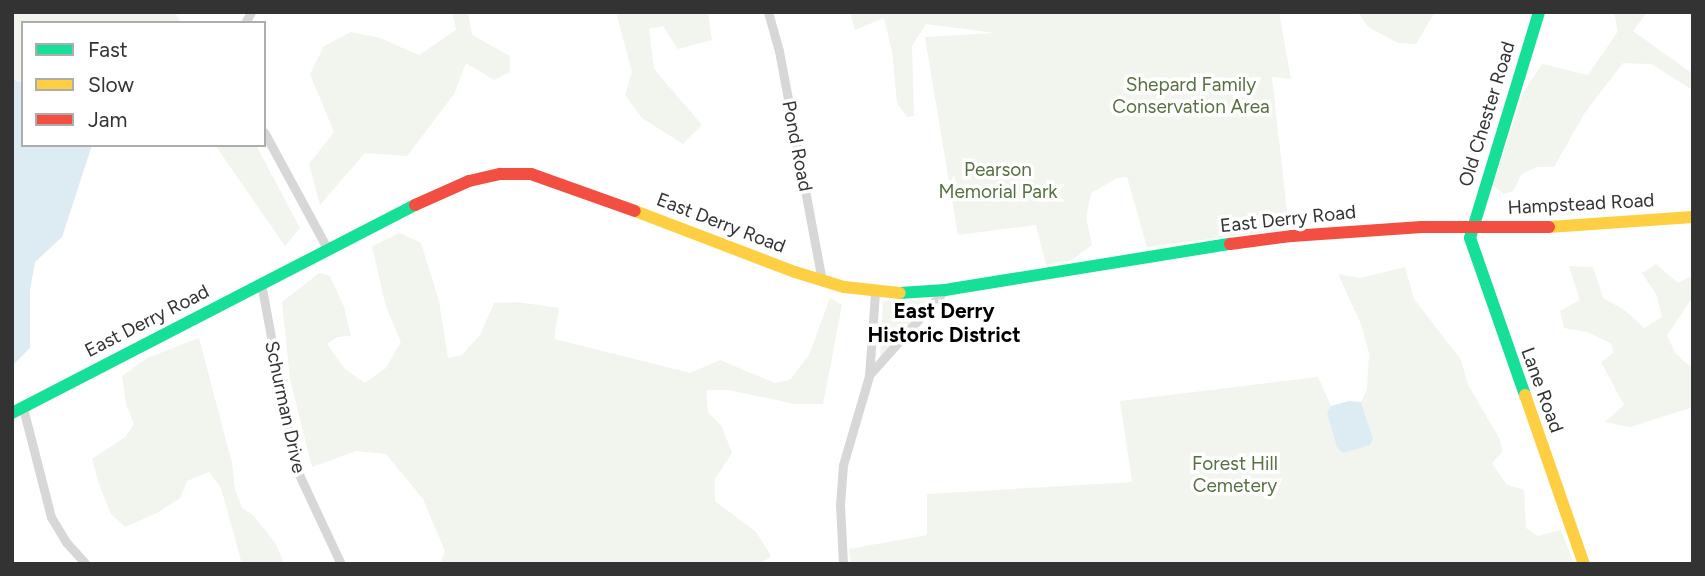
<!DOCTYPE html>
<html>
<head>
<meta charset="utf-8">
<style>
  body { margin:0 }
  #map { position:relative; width:1705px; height:576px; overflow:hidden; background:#fff; font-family:Figtree,sans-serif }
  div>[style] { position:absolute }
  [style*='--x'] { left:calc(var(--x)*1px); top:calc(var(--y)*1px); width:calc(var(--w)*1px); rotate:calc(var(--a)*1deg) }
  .green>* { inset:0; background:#f1f5ed }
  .water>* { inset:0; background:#ddebf3 }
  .street>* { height:9px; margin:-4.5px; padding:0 4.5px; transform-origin:4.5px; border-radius:4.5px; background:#d7d7d7 }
  .fast>* { height:12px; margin:-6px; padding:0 6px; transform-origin:6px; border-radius:6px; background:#16e098 }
  .slow>* { height:12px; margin:-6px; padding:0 6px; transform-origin:6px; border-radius:6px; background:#ffcf43 }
  .jam>* { height:12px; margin:-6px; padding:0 6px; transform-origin:6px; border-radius:6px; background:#f24e42 }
  span { translate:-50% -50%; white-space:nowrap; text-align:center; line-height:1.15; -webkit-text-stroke:7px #fff; paint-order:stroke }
  .park-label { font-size:19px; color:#56703f }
  .street-label { font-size:19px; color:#333 }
  .neighbourhood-label { font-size:21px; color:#000; font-weight:700 }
  .frame { position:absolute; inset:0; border:14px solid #333; pointer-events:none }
  .legend { position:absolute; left:21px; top:21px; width:245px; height:126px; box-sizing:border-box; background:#fff; border:2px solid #adadad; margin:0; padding:9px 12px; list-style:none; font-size:21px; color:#333 }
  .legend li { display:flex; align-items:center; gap:14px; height:35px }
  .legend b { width:35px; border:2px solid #adadad }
</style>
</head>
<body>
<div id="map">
  <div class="green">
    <div style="clip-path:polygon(12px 12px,175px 12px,181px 23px,23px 23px,23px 84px,12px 79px)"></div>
    <div style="clip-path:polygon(452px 12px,468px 12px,472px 35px,510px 56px,510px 72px,494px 80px,466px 63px,454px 94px,407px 156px,365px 153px,320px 205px,309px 164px,334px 132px,310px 74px,324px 46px,351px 32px,380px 38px,419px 55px,456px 30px)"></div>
    <div style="clip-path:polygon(616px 12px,708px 12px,712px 40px,678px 49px,663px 26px,649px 29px,654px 69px,702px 125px,683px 144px,642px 118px,625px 95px,632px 72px)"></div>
    <div style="clip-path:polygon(850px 12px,1279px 12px,1291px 79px,1272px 77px,1289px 229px,1147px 247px,1127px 177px,1117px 178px,1091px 193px,1086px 218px,1092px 245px,1072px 260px,1046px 265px,1036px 225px,958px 235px,925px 37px,995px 33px,926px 24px,912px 46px,914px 116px,907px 117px,897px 103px,892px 51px,884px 18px,855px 30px)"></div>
    <div style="clip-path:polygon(1358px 12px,1435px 12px,1416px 44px,1398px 43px,1368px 27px)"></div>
    <div style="clip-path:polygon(1614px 12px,1647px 12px,1633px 31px,1693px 74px,1693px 90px,1651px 64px,1623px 63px,1584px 114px,1554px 167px,1537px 167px,1522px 174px,1513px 191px,1504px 194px,1493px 186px,1523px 93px,1542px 64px,1588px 75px,1618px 31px)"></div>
    <div style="clip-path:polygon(215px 145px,256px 145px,300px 228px,285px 246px)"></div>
    <div style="clip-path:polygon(400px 233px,421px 243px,439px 301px,448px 358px,462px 355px,480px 335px,494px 303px,517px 302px,559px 308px,554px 339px,690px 373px,720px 360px,775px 383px,790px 380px,809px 355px,830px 298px,842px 305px,823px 404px,795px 404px,729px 390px,706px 390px,708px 412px,722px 427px,732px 453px,715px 479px,715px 501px,756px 532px,771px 556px,760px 564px,440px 564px,445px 551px,423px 499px,386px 454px,356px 451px,312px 467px,290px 379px,282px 302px,319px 273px,330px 276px,344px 307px,351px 336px,337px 337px,327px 344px,345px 369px,365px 383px,386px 368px,401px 342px,386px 307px,372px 246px)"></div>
    <div style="clip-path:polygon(1656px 264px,1678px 283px,1693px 275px,1693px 297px,1667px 335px,1675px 353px,1693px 369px,1693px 407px,1630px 427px,1605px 422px,1624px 405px,1601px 362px,1613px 353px,1612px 344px,1587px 332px,1564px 328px,1560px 311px,1580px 300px,1569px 266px,1593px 267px,1603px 298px,1626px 311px,1644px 328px,1662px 317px,1656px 294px,1642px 273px)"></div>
    <div style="clip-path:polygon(1405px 267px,1414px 299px,1461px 360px,1468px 385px,1499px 438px,1503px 451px,1492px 463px,1506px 484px,1524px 490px,1526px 528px,1538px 536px,1561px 530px,1574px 564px,851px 564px,849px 549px,927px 535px,927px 494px,1132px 482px,1120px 401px,1318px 377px,1331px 406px,1327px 413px,1373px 437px,1361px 402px,1367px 389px,1369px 353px,1361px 324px,1338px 274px,1360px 278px)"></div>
    <div style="clip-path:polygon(933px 300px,880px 360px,883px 301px)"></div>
    <div style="clip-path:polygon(199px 338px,232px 463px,235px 489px,242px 508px,253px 515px,276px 544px,284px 564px,242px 564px,221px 488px,209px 472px,187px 481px,180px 498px,157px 513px,125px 527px,111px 514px,99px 484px,92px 459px,125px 437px,134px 424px,126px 404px,122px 376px,147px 358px)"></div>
  </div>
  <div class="water">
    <div style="clip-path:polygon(12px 79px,23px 84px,23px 145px,92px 145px,62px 237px,35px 262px,30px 290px,30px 348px,12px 366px)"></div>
    <div style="clip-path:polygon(1349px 401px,1361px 402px,1373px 438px,1370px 445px,1343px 453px,1337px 447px,1327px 413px,1331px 406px)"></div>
  </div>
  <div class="street">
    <div style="--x:768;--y:12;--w:41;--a:74.2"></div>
    <div style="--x:779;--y:51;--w:234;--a:79.4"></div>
    <div style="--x:245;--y:23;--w:13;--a:-61"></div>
    <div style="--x:264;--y:132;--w:134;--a:61.5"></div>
    <div style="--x:261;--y:283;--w:186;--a:79.5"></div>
    <div style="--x:295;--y:466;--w:108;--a:64.9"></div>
    <div style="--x:869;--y:375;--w:114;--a:-48.2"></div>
    <div style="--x:23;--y:408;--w:113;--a:75.6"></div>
    <div style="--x:51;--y:517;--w:29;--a:59"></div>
    <div style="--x:66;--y:542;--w:30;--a:48"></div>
    <div style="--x:843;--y:564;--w:59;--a:-92.9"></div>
    <div style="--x:840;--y:505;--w:40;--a:-85.7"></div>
    <div style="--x:843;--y:465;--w:93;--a:-73.7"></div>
    <div style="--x:869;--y:376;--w:84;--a:-85.9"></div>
  </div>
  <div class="fast">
    <div style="--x:900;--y:293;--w:45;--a:-3.8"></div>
    <div style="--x:945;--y:290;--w:289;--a:-9.2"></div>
    <div style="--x:1525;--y:395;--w:166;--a:-109.3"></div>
    <div style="--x:1470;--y:238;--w:236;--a:-73"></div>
    <div style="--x:12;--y:413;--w:454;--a:-27.3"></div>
  </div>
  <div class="slow">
    <div style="--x:635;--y:211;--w:171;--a:20.9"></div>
    <div style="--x:795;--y:272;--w:51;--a:17"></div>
    <div style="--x:844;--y:287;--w:56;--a:6.1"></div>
    <div style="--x:1549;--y:227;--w:144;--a:-4"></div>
    <div style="--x:1525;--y:395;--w:179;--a:70.8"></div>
  </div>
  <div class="jam">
    <div style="--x:415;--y:205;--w:59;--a:-24"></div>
    <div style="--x:469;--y:181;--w:32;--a:-13"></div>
    <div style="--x:500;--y:174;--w:31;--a:0"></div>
    <div style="--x:531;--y:174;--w:110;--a:19.6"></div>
    <div style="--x:1230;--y:244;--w:63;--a:-7.4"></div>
    <div style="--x:1292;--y:236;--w:130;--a:-4"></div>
    <div style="--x:1422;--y:227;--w:127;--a:0"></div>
  </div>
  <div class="park-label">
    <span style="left:1191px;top:96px">Shepard Family<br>Conservation Area</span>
    <span style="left:998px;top:181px">Pearson<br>Memorial Park</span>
    <span style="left:1235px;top:475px">Forest Hill<br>Cemetery</span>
  </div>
  <div class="street-label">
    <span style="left:1487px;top:114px;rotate:-73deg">Old Chester Road</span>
    <span style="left:797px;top:146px;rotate:79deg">Pond Road</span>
    <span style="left:1581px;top:204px;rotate:-3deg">Hampstead Road</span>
    <span style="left:1288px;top:219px;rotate:-6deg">East Derry Road</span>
    <span style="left:721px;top:223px;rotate:21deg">East Derry Road</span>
    <span style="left:147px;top:321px;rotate:-27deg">East Derry Road</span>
    <span style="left:1542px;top:390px;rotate:70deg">Lane Road</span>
    <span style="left:285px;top:407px;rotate:78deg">Schurman Drive</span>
  </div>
  <div class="neighbourhood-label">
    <span style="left:944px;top:323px">East Derry<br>Historic District</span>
  </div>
  <div class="frame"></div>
  <ul class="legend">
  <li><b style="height:9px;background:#16e098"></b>Fast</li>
  <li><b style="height:9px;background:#ffcf43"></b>Slow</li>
  <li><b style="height:9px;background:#f24e42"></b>Jam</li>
  </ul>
</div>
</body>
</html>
